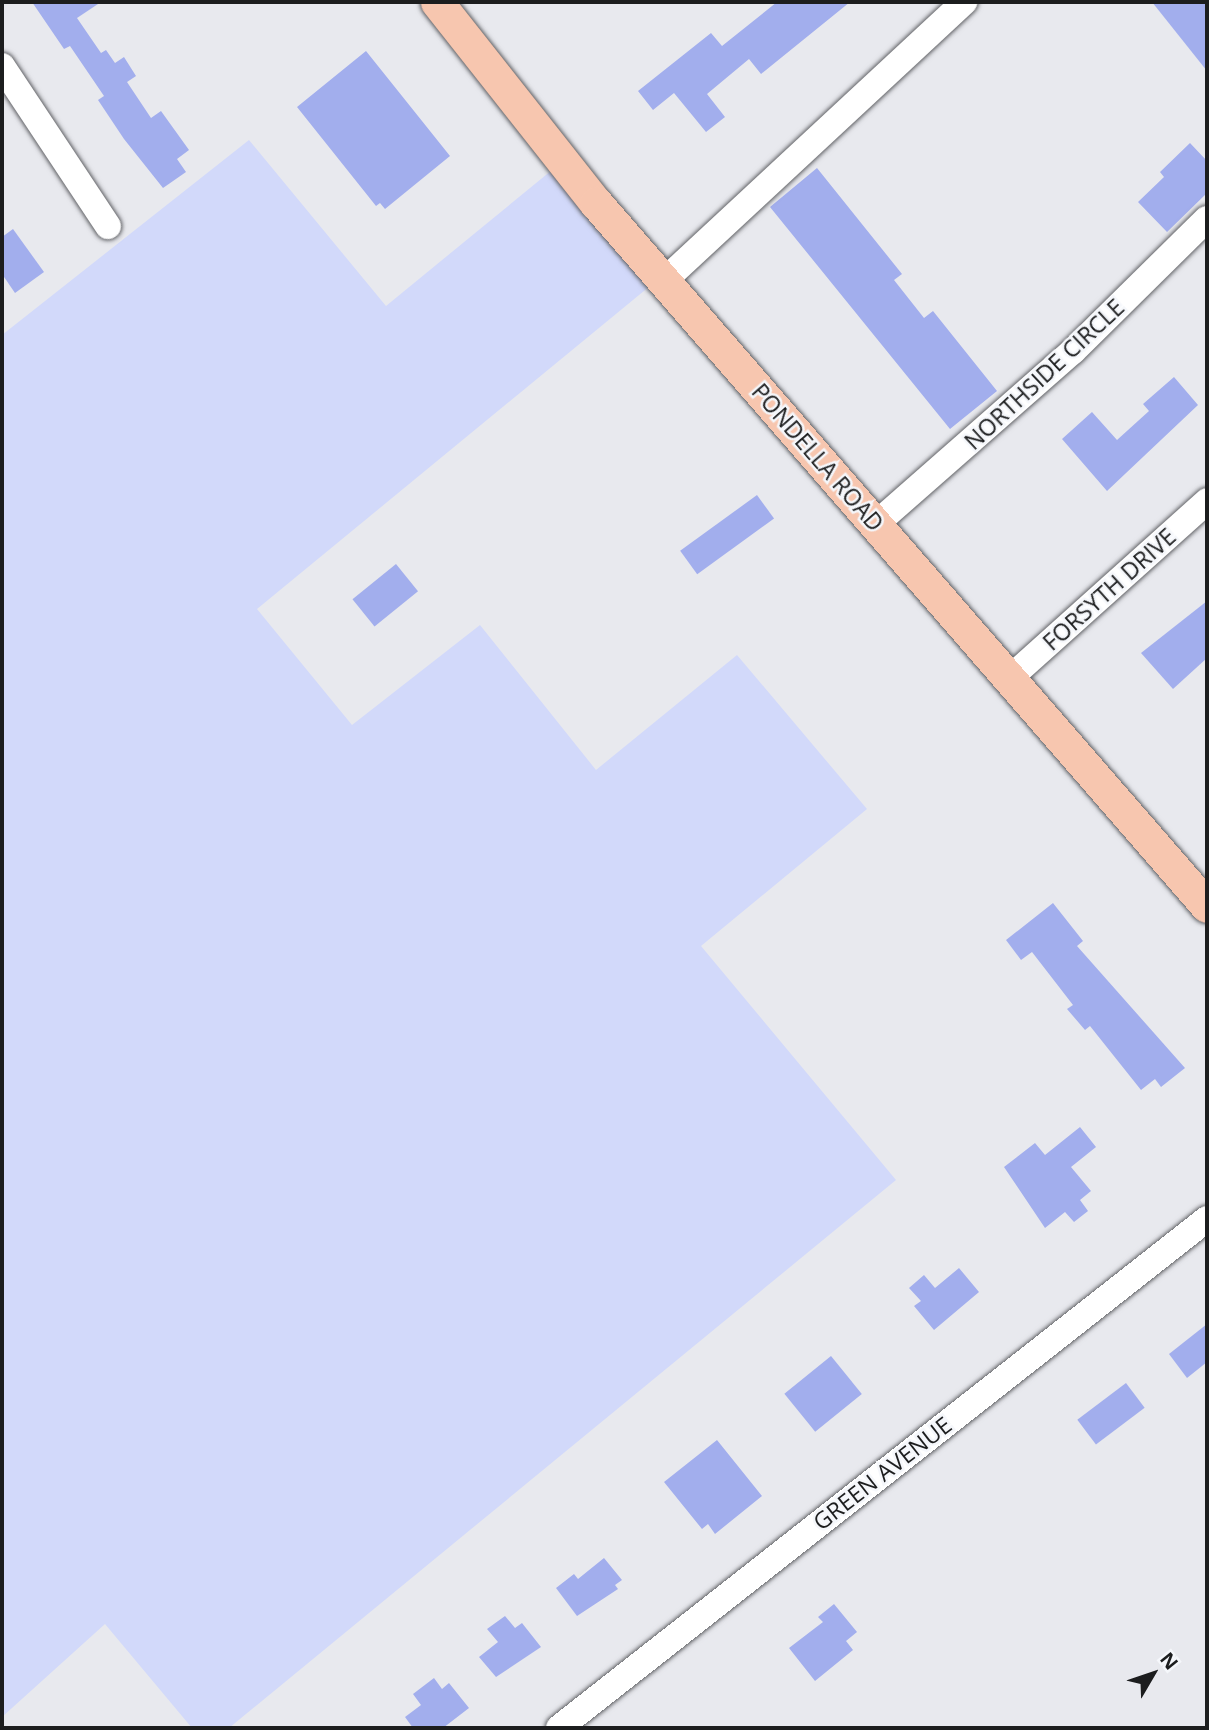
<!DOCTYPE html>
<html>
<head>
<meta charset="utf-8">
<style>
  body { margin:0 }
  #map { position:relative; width:1209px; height:1730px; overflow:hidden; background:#e8e9ee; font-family:"Open Sans",sans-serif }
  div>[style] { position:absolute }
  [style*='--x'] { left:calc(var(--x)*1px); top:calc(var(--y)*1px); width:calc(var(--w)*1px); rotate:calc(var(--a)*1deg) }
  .green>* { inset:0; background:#d2d9fa }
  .building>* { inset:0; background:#a2aeed; transform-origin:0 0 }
  .roads { filter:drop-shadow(0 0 2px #616266) drop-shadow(0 0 2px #616266) }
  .minor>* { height:26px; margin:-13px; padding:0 13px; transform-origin:13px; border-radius:13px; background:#fff }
  .major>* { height:33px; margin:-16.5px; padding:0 16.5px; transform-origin:16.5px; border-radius:16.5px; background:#f7c6af }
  span { translate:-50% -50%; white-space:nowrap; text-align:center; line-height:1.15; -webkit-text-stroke:5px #f5f7fb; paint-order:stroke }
  .street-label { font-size:23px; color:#1c1d1e }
  .frame { position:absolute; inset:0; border:4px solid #1c1d1e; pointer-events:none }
  .north { position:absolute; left:1118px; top:1639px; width:70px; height:70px; -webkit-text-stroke:5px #f5f7fb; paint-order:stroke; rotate:51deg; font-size:19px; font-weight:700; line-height:28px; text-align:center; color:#1c1d1e }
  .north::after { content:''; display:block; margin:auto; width:24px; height:32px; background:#1c1d1e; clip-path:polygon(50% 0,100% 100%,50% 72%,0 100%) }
</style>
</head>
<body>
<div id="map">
  <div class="green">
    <div style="clip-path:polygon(249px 140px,386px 306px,552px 170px,650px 286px,257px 609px,352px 725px,480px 625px,596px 770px,737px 655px,867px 809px,701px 946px,896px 1180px,229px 1728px,192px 1728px,105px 1624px,2px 1717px,2px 335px)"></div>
  </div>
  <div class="building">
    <div style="clip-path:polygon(32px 2px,101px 2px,77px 18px,101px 53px,106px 50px,115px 63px,124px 57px,136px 76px,127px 82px,151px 118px,161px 111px,189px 150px,177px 159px,186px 172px,163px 188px,124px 139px,98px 100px,104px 96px,70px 46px,64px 49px)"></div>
    <div style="clip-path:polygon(777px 2px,850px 2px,761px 74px,749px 59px,707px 94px,725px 117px,706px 132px,674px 93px,653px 110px,638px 91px,711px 33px,722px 46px)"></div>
    <div style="clip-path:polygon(1152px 2px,1207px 2px,1207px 71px)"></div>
    <div style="clip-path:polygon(366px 51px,450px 156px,385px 209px,380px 203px,376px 206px,297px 107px)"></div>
    <div style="clip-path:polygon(1190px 143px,1207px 161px,1207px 193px,1167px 232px,1138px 202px,1164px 177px,1160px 172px)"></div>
    <div style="clip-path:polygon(817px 168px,902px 274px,894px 280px,924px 318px,933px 311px,997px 391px,950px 429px,770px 207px)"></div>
    <div style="clip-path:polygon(13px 229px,44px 272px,15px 293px,2px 274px,2px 237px)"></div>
    <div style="clip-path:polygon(1174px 377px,1198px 405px,1107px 491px,1062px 439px,1092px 412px,1117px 440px,1149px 411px,1143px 404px)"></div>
    <div style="left:757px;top:495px;width:29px;height:95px;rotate:54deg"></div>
    <div style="left:396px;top:564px;width:35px;height:56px;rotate:51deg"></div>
    <div style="clip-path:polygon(1207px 601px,1207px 658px,1173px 689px,1141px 653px)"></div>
    <div style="clip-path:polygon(1053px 903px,1083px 941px,1077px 946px,1185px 1068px,1161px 1087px,1155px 1079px,1141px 1090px,1090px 1026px,1085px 1030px,1067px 1009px,1073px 1005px,1032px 952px,1021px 960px,1006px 940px)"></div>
    <div style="clip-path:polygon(1080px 1127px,1096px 1147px,1071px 1167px,1091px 1191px,1080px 1200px,1088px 1211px,1074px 1222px,1065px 1212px,1045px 1228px,1004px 1167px,1035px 1143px,1045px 1155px)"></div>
    <div style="clip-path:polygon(959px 1268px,979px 1292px,934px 1330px,914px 1306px,921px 1301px,909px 1288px,924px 1275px,935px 1288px)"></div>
    <div style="clip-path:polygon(1207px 1324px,1207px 1362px,1187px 1378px,1169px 1354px)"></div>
    <div style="left:831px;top:1356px;width:49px;height:60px;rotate:51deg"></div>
    <div style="left:1126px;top:1383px;width:31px;height:61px;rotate:53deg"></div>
    <div style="clip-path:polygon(717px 1440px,762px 1496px,715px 1534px,708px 1524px,702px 1529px,664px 1482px)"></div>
    <div style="clip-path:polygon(604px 1558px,622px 1580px,615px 1585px,618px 1589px,577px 1616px,556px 1588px,574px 1574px,578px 1579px)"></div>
    <div style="clip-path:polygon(834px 1604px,857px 1632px,846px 1641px,853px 1650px,815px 1681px,789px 1648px,823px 1622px,818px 1617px)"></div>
    <div style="clip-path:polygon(505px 1616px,515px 1628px,522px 1623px,541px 1647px,496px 1677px,479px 1657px,498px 1642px,487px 1629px)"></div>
    <div style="clip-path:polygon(434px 1678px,442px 1689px,449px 1683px,469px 1708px,443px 1728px,413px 1728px,405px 1717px,421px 1705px,413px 1694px)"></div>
  </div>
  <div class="roads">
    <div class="minor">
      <div style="--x:2;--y:66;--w:192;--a:56.5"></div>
      <div style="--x:664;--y:281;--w:410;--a:-42.9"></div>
      <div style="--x:876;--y:524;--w:262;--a:-41.3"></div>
      <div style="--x:1073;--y:351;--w:188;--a:-44.6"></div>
      <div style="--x:1010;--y:678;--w:265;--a:-41.9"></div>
      <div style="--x:559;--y:1728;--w:824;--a:-38.15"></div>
    </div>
    <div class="major">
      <div style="--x:437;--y:2;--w:256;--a:51.7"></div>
      <div style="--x:596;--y:203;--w:931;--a:49.01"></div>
    </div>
  </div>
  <div class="street-label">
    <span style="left:1044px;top:374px;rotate:-43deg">NORTHSIDE CIRCLE</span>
    <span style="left:818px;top:457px;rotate:49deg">PONDELLA ROAD</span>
    <span style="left:1109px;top:589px;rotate:-42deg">FORSYTH DRIVE</span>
    <span style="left:882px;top:1473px;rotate:-38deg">GREEN AVENUE</span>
  </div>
  <div class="frame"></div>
  <div class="north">N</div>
</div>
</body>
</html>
